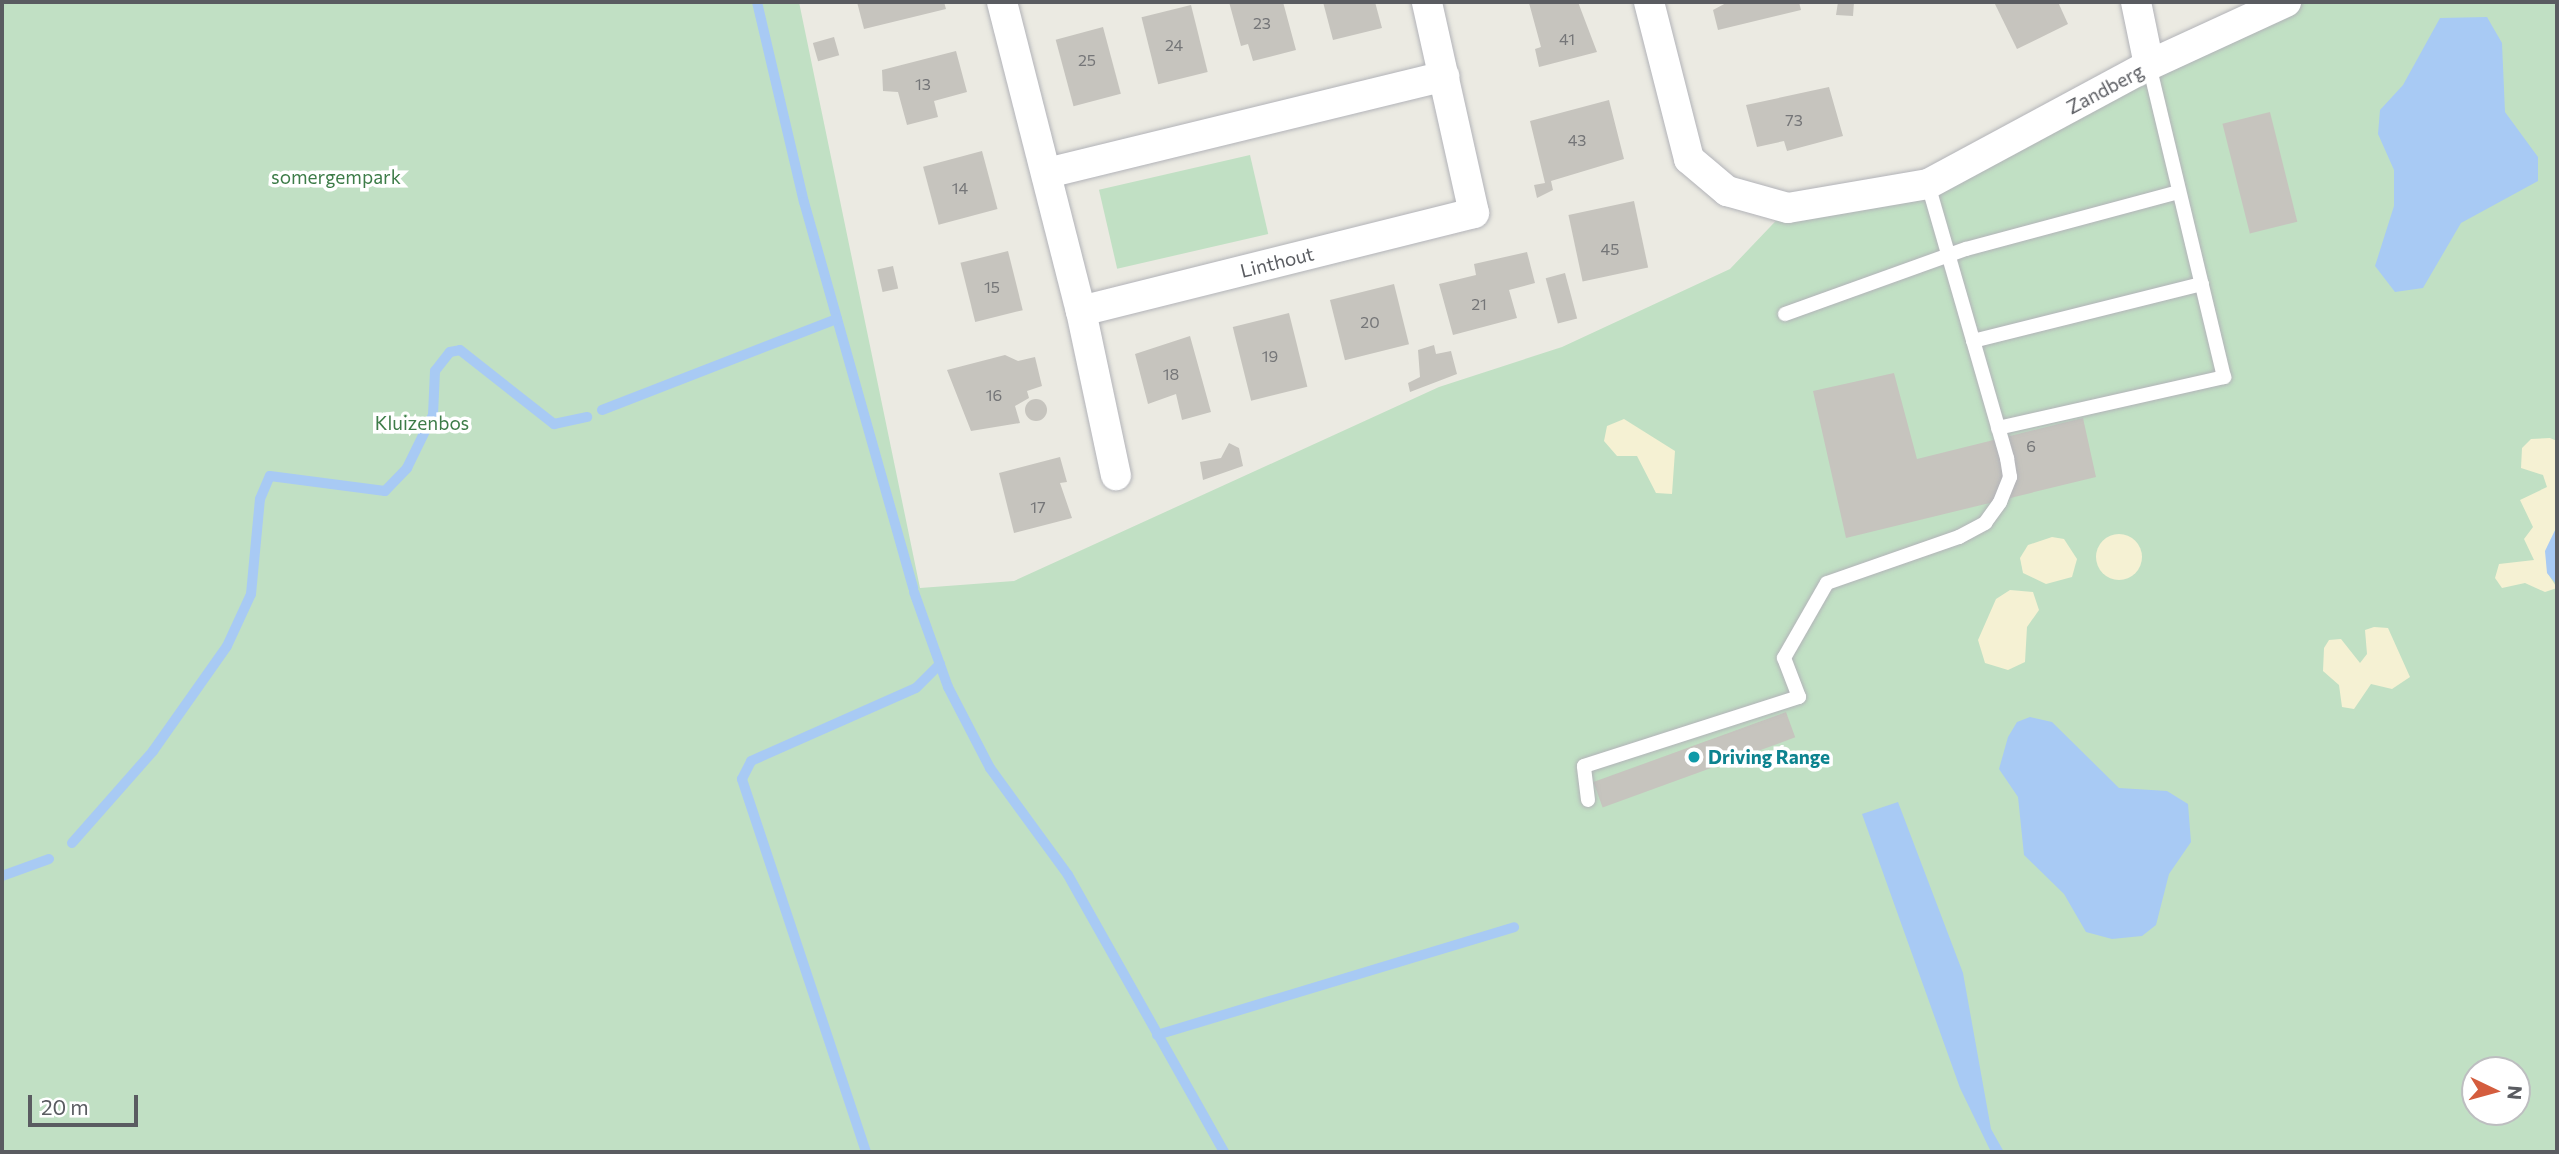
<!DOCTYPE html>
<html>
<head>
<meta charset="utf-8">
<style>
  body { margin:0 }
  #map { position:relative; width:2559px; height:1154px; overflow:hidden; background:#ebeae2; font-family:Commissioner,sans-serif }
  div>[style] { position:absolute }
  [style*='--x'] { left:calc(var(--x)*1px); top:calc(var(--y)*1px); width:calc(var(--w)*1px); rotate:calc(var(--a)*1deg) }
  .green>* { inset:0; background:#c1e0c4; transform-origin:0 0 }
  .sand>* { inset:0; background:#f5f1d3 }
  .round { border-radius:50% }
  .water>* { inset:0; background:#a8caf4 }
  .stream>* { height:10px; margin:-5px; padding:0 5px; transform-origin:5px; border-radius:5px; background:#a8caf4 }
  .building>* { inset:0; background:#c6c4be; transform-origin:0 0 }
  .roads { filter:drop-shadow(0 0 2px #b2b3b8) drop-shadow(0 0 2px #b2b3b8) }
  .service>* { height:14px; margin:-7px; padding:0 7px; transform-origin:7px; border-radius:7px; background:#fff }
  .minor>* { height:30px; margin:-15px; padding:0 15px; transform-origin:15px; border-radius:15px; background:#fff }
  .dots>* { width:19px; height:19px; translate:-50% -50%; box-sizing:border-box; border:4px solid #fff; border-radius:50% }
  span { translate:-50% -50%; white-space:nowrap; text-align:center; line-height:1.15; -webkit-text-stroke:7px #fff; paint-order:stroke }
  .number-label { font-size:16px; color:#757678 }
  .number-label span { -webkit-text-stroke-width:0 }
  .street-label { font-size:19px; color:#5a5c61 }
  .park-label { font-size:19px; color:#3d7c48 }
  .culture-label { font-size:19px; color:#0d838f; font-weight:700 }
  .left { translate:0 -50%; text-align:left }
  .frame { position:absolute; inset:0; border:4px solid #5a5c61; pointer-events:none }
  .north { position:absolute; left:2461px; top:1056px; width:70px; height:70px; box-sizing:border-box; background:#fff; border:2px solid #bdbec0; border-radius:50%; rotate:95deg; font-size:19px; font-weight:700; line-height:28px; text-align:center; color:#5a5c61 }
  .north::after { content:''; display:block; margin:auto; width:24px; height:32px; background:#d45d3e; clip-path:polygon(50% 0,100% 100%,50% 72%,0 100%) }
  .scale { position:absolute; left:28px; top:1095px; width:110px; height:32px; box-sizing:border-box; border:4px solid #5a5c61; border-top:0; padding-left:9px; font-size:21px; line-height:24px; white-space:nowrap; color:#5a5c61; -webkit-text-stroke:5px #fff; paint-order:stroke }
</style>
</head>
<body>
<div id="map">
  <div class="green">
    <div style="clip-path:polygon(evenodd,2px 2px,799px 2px,920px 588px,1014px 581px,1439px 387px,1562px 347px,1730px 269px,1788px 208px,1928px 184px,2286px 2px,2557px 2px,2557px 1152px,2px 1152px,2px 2px,2475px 1070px,2517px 1070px,2517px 1112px,2475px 1112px,2475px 1070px)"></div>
    <div style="left:1250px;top:155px;width:81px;height:155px;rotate:77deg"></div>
  </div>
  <div class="sand">
    <div style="clip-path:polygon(1624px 419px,1675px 451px,1672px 494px,1656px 493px,1637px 456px,1617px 456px,1604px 441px,1607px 426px)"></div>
    <div style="clip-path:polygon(2550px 438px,2557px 441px,2557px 526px,2547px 572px,2557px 588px,2545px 592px,2525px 583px,2502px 588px,2495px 578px,2499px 564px,2534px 560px,2524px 539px,2533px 527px,2520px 500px,2547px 487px,2543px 475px,2521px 468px,2522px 448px,2531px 439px)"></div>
    <div class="round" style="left:2096px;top:534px;width:46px;height:46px"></div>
    <div style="clip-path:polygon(2052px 537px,2064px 539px,2077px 559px,2072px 577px,2046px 584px,2023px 573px,2020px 558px,2028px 545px)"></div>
    <div style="clip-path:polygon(2010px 590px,2033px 592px,2039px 610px,2027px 627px,2025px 662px,2008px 670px,1985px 663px,1978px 640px,1996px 599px)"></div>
    <div style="clip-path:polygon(2374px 627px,2388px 628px,2410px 677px,2392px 689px,2371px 684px,2354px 709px,2342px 707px,2339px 685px,2323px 671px,2324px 648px,2329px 640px,2341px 639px,2360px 663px,2367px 654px,2365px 630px)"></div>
  </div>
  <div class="water">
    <div style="clip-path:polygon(2487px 17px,2502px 43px,2505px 112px,2538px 157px,2538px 181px,2461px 223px,2423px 288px,2395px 292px,2375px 266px,2394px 206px,2394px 170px,2378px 134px,2380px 110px,2403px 85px,2440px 18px)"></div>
    <div style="clip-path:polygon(2557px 526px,2557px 585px,2547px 573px,2545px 551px)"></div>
    <div style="clip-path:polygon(2030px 717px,2052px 722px,2119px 788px,2167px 791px,2188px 804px,2191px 842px,2169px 874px,2156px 925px,2142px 936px,2112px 939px,2086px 932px,2064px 894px,2024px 855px,2018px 797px,1999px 769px,2008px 737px,2017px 722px)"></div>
    <div style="clip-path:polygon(1898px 802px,1963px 973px,1991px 1129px,2004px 1152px,1991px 1152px,1960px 1088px,1862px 814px)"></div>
  </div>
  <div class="stream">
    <div style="--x:757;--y:2;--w:205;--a:76.8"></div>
    <div style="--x:804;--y:202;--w:401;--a:74.2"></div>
    <div style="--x:602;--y:410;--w:252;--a:-21.2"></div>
    <div style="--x:914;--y:592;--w:101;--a:70.3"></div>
    <div style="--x:948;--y:687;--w:91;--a:62.6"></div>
    <div style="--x:990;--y:768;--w:132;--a:53.9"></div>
    <div style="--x:1068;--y:875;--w:318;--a:60.6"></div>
    <div style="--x:72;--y:843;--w:123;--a:-48.6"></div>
    <div style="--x:153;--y:751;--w:128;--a:-54.8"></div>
    <div style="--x:227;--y:646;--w:57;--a:-65.2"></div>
    <div style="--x:251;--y:594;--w:95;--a:-84.6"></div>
    <div style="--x:260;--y:499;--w:25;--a:-67"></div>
    <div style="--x:270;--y:476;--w:116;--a:7.4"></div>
    <div style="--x:385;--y:491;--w:32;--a:-46"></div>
    <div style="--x:407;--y:468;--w:59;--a:-63.9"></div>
    <div style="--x:433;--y:415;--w:44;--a:-87.4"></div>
    <div style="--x:435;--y:371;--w:24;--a:-52"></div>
    <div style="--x:450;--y:352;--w:10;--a:-11"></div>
    <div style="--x:460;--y:350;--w:120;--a:38.2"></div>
    <div style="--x:554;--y:424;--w:34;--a:-12"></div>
    <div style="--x:2;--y:876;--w:50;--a:-19.9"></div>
    <div style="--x:1157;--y:1035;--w:373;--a:-16.8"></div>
    <div style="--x:866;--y:1152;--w:393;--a:-108.4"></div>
    <div style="--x:742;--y:779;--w:20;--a:-63"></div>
    <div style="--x:751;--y:761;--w:180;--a:-23.9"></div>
    <div style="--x:916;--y:688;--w:34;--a:-45"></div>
  </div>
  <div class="building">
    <div style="clip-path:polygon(857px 2px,944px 2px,946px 9px,864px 29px)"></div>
    <div style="clip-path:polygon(1229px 2px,1283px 2px,1296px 50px,1253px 61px,1248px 44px,1241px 46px)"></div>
    <div style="clip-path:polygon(1323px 2px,1375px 2px,1382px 28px,1333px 40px)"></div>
    <div style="clip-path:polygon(1578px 2px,1597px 52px,1539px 67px,1535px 49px,1541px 47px,1529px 3px)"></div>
    <div style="clip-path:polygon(1728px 2px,1799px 2px,1801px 10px,1718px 30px,1713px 10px)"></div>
    <div style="clip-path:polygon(1838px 2px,1854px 2px,1853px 16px,1836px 15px)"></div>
    <div style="clip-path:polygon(1994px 2px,2058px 2px,2068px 24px,2017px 49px)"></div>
    <div style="left:1191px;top:5px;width:69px;height:51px;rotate:76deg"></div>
    <div style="left:1103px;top:27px;width:69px;height:49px;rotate:75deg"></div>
    <div style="left:834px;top:37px;width:19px;height:22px;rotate:74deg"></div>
    <div style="clip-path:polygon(956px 51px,967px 92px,934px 101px,938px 117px,907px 125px,898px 92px,883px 91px,882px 70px)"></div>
    <div style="clip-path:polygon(1829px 87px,1843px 136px,1787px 151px,1784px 141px,1757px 147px,1746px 105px)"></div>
    <div style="clip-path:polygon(1609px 100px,1624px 159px,1551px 181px,1553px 190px,1537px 198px,1534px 185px,1545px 183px,1530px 121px)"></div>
    <div style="left:2270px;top:112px;width:113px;height:49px;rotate:76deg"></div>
    <div style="left:982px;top:151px;width:60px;height:61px;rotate:75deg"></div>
    <div style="left:1634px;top:201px;width:68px;height:67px;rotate:78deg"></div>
    <div style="left:1008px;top:251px;width:61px;height:49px;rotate:76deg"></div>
    <div style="clip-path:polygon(1527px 252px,1535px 283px,1509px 290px,1517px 318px,1453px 335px,1439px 284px,1476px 275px,1474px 264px)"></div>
    <div style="left:893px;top:266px;width:23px;height:16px;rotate:77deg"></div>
    <div style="left:1565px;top:273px;width:47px;height:20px;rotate:75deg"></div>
    <div style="left:1394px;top:284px;width:62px;height:66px;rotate:76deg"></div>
    <div style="left:1289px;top:313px;width:76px;height:58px;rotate:76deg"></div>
    <div style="clip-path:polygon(1190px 336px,1211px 412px,1182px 420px,1176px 394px,1148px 404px,1135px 354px)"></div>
    <div style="clip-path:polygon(1434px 345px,1436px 354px,1451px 351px,1457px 374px,1410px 392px,1408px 383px,1420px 377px,1418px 350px)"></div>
    <div style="clip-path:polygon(1005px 355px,1018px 361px,1035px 357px,1042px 386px,1027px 391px,1029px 398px,1015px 406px,1020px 423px,971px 431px,947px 370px)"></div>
    <div style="clip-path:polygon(1894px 373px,1917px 459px,2083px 418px,2096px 477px,1846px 538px,1813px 391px)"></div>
    <div class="round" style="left:1025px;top:399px;width:22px;height:22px"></div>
    <div style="clip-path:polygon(1229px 443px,1239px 448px,1243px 466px,1203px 480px,1200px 462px,1221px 458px)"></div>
    <div style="clip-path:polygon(1060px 457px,1067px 482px,1060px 483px,1072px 518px,1014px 533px,999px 473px)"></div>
    <div style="left:1786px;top:712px;width:27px;height:205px;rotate:70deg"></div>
  </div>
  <div class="roads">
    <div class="service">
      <div style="--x:1785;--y:314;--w:192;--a:-19.8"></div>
      <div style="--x:1966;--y:249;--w:220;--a:-15"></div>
      <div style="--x:1973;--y:341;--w:236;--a:-14"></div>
      <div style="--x:1998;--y:428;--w:232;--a:-12.7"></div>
      <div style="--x:2224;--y:377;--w:321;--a:-103.5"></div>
      <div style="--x:1588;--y:800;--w:34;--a:-97"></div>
      <div style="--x:1584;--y:766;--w:226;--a:-17.8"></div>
      <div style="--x:1799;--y:697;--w:42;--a:-111"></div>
      <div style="--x:1784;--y:658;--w:86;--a:-60.2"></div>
      <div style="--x:1827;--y:583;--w:140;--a:-19.2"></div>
      <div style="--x:1959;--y:537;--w:30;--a:-28"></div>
      <div style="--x:1985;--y:523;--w:26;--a:-54"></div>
      <div style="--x:2000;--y:502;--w:27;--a:-68"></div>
      <div style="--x:2010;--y:477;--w:19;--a:-99"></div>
      <div style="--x:2007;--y:458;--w:285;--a:-106.1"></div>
    </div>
    <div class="minor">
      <div style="--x:1002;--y:2;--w:319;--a:75.7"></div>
      <div style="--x:1081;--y:311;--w:405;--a:-14"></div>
      <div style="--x:1474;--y:213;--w:216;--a:-102.6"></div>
      <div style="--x:1649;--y:2;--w:162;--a:75.7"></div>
      <div style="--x:1689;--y:159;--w:50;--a:40.1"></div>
      <div style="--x:1727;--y:191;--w:63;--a:15.6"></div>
      <div style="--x:1788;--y:208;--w:142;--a:-9.7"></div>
      <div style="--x:1928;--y:184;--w:251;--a:-28.3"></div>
      <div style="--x:2149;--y:65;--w:151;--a:-24.7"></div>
      <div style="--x:2136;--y:2;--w:64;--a:78.3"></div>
      <div style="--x:1047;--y:173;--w:409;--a:-13.7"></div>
      <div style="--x:1081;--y:311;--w:168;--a:78"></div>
    </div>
  </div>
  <div class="dots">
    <div style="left:1694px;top:757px;background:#0f9aa8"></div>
  </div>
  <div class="number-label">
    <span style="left:1262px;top:23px">23</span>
    <span style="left:1567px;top:39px">41</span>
    <span style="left:1174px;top:45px">24</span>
    <span style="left:1087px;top:60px">25</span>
    <span style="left:923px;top:84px">13</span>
    <span style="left:1794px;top:120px">73</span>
    <span style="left:1577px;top:140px">43</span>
    <span style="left:960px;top:188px">14</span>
    <span style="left:1610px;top:249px">45</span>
    <span style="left:992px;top:287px">15</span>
    <span style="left:1479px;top:304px">21</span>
    <span style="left:1370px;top:322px">20</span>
    <span style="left:1270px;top:356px">19</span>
    <span style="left:1171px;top:374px">18</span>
    <span style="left:994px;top:395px">16</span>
    <span style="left:2031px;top:446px">6</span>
    <span style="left:1038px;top:507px">17</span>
  </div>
  <div class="street-label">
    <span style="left:2105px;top:89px;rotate:-28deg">Zandberg</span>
    <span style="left:1277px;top:262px;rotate:-14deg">Linthout</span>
  </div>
  <div class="park-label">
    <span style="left:336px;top:177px">somergempark</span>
    <span style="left:422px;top:423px">Kluizenbos</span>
  </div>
  <div class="culture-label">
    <span class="left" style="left:1708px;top:757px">Driving Range</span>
  </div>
  <div class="frame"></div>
  <div class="north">N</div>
  <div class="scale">20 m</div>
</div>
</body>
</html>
